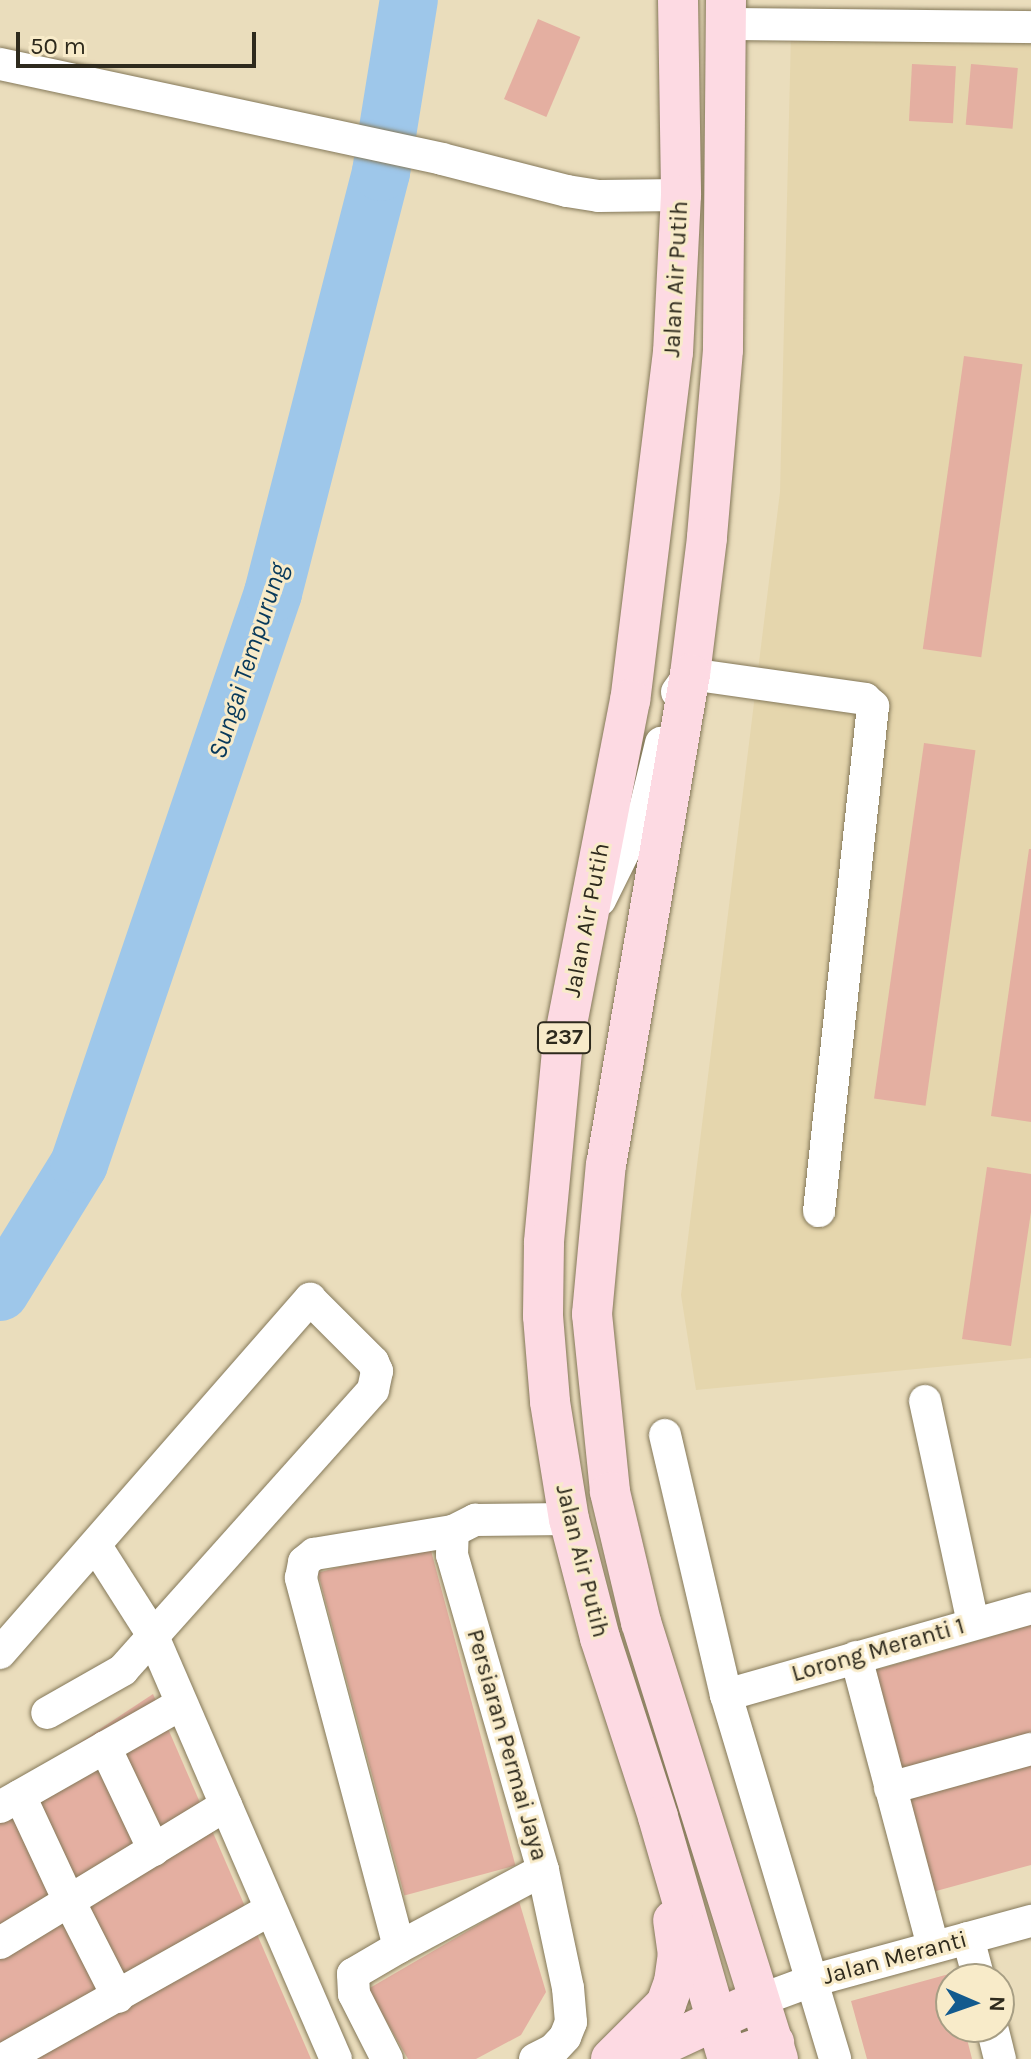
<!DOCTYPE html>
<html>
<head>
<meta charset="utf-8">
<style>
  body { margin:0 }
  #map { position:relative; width:1031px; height:2059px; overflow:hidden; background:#eaddbc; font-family:Karla,sans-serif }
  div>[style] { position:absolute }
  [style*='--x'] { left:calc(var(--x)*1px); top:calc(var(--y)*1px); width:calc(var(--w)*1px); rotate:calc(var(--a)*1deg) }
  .built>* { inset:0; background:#e5d6ad }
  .river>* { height:58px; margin:-29px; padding:0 29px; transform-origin:29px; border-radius:29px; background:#9ec7ea }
  .building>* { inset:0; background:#e4afa1; transform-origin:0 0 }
  .roads { filter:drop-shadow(0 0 2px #847859) drop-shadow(0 0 2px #847859) }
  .minor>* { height:32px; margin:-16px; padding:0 16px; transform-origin:16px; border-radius:16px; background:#fff }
  .major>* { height:40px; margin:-20px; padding:0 20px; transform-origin:20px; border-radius:20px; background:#fddae3 }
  span { translate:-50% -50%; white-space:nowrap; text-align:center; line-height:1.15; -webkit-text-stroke:6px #f8ebc9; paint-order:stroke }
  .shield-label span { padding:2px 6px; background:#f8ebc9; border:2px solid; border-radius:6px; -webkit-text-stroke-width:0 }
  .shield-label { font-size:22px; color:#2e2a1d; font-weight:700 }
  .street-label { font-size:24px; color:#2e2a1d }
  .water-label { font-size:26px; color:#06385a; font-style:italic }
  .north { position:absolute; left:935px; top:1963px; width:80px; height:80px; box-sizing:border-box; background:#f8ebc9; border:2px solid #a79e84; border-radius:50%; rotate:92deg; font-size:22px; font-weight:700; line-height:32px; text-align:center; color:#2e2a1d }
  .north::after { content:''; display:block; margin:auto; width:28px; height:36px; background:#135a8e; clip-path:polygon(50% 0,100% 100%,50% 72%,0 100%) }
  .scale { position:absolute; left:16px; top:32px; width:240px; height:36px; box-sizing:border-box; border:4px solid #2e2a1d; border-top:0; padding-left:10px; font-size:24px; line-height:28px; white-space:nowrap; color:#2e2a1d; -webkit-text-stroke:6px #f8ebc9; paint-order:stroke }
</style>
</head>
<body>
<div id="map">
  <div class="built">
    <div style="clip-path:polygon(791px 33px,1031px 37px,1031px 1358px,696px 1390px,681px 1295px,780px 492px)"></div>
  </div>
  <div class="river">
    <div style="--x:0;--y:1292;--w:150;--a:-58.3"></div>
    <div style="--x:79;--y:1164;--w:603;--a:-71.23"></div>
    <div style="--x:273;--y:593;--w:435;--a:-75.6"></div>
    <div style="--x:381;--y:172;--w:174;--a:-80.8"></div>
  </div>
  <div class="building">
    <div style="left:538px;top:19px;width:46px;height:87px;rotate:23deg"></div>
    <div style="left:912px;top:64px;width:44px;height:57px;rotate:3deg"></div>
    <div style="left:971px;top:64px;width:47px;height:61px;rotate:5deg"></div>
    <div style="left:964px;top:356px;width:59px;height:296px;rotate:8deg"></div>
    <div style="left:924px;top:743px;width:52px;height:359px;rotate:8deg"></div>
    <div style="clip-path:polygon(1029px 849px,1031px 849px,1031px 1122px,991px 1116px)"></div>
    <div style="clip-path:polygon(987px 1167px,1031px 1174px,1031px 1212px,1011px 1346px,962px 1339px)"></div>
    <div style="left:429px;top:1543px;width:334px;height:115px;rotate:75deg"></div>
    <div style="clip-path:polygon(1031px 1625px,1031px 1734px,898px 1772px,869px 1672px)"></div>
    <div style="clip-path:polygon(153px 1694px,311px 2059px,0 2059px,0 1795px)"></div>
    <div style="clip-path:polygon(1031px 1757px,1031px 1865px,929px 1893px,902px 1793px)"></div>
    <div style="clip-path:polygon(519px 1901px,546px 1992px,521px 2035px,476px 2059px,408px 2059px,368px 1989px)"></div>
    <div style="clip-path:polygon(949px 1974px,951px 2027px,964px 2027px,972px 2059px,867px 2059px,851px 2001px)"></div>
  </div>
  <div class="roads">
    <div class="minor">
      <div style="--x:727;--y:24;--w:304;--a:0.6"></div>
      <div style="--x:0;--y:64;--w:452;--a:12.1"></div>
      <div style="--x:442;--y:159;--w:129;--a:14.4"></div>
      <div style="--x:567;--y:191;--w:32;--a:9"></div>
      <div style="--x:599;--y:196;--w:82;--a:-0.7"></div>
      <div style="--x:677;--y:692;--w:22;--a:-54"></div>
      <div style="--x:690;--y:674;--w:177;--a:8.1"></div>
      <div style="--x:865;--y:699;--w:11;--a:41"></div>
      <div style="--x:873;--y:706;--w:508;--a:96.1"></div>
      <div style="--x:600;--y:900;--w:102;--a:-63.7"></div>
      <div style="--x:645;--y:809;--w:68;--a:-76.4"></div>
      <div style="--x:925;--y:1401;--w:227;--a:77.8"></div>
      <div style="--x:665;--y:1435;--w:267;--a:76.8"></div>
      <div style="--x:726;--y:1695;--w:380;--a:73.3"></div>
      <div style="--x:96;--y:1546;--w:104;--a:57.5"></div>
      <div style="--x:152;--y:1634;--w:463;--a:66.6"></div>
      <div style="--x:0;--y:1653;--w:471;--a:-48.8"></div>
      <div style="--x:310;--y:1299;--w:89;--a:45"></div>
      <div style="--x:373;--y:1362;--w:10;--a:66"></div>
      <div style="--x:377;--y:1371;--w:19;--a:102"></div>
      <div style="--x:373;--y:1390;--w:375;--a:131.8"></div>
      <div style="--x:123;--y:1670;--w:87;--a:150.5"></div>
      <div style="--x:856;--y:1657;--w:300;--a:75.1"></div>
      <div style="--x:726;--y:1695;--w:317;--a:-15.9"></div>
      <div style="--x:105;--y:1747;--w:114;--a:64.6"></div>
      <div style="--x:890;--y:1788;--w:146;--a:-15.5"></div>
      <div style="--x:0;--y:1807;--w:208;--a:-29.6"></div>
      <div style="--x:968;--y:1938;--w:42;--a:75"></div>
      <div style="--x:0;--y:1943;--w:81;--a:-31.3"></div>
      <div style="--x:69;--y:1901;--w:116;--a:-115"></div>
      <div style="--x:399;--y:1947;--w:163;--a:-28.1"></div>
      <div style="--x:118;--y:1997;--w:108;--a:-117"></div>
      <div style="--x:69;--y:1901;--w:184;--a:-31.4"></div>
      <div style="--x:760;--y:2000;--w:54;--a:-20.4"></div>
      <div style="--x:811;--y:1981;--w:228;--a:-15.3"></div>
      <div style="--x:992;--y:2027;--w:33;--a:76"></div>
      <div style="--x:4;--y:2059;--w:305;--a:-29.3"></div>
      <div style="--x:387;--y:2059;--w:73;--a:-116.9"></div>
      <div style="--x:354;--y:1994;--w:20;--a:-93"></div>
      <div style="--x:353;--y:1974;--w:53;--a:-30.4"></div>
      <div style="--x:399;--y:1947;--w:382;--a:-104.9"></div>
      <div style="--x:301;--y:1578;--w:16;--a:-79"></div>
      <div style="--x:304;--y:1562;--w:13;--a:-39"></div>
      <div style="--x:314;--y:1554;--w:141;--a:-9.4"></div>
      <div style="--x:535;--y:2059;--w:20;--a:-27"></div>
      <div style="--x:553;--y:2050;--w:18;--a:-47"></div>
      <div style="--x:565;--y:2037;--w:16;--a:-68"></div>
      <div style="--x:571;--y:2022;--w:34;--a:-95"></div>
      <div style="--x:568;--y:1988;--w:121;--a:-102"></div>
      <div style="--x:543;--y:1870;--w:328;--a:-106.1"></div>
      <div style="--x:452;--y:1555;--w:24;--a:-88"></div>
      <div style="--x:453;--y:1531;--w:25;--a:-27"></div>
      <div style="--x:475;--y:1520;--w:94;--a:-0.6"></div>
    </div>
    <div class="major">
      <div style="--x:678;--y:0;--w:195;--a:89.1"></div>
      <div style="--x:681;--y:195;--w:157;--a:92.9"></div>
      <div style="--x:673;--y:352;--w:351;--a:97"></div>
      <div style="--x:630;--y:700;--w:358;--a:101"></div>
      <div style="--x:562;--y:1051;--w:193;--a:95.4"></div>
      <div style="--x:544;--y:1243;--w:73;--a:90.8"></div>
      <div style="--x:543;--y:1316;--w:86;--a:85.3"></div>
      <div style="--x:550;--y:1402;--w:119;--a:80.8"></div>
      <div style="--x:569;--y:1519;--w:123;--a:75.4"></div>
      <div style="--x:600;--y:1638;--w:188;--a:72"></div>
      <div style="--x:658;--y:1817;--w:252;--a:73.9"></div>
      <div style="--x:728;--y:2059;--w:49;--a:-19.2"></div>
      <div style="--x:726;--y:0;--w:350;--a:90.5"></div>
      <div style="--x:723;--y:350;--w:189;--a:94.9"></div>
      <div style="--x:707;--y:538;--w:137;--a:97.1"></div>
      <div style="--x:690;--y:674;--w:496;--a:99.7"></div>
      <div style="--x:606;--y:1163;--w:152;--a:95.3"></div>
      <div style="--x:592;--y:1314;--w:179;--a:84.2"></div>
      <div style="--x:610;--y:1492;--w:134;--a:76.6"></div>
      <div style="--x:641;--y:1622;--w:458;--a:72.6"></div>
      <div style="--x:611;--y:2059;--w:78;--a:-45"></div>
      <div style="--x:666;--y:2004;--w:23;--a:-70"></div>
      <div style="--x:674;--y:1982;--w:27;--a:-82"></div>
      <div style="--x:678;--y:1955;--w:35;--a:-98"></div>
      <div style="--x:633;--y:2059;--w:120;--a:-25.1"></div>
    </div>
  </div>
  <div class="shield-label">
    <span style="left:564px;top:1038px">237</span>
  </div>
  <div class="street-label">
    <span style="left:676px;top:279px;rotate:-87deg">Jalan Air Putih</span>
    <span style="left:587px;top:920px;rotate:-79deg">Jalan Air Putih</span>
    <span style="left:582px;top:1561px;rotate:76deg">Jalan Air Putih</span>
    <span style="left:878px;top:1650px;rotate:-16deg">Lorong Meranti 1</span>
    <span style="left:507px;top:1745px;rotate:74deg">Persiaran Permai Jaya</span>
    <span style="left:895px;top:1958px;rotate:-15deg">Jalan Meranti</span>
  </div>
  <div class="water-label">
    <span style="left:248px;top:661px;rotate:-72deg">Sungai Tempurung</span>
  </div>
  <div class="north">N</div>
  <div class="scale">50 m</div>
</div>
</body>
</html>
